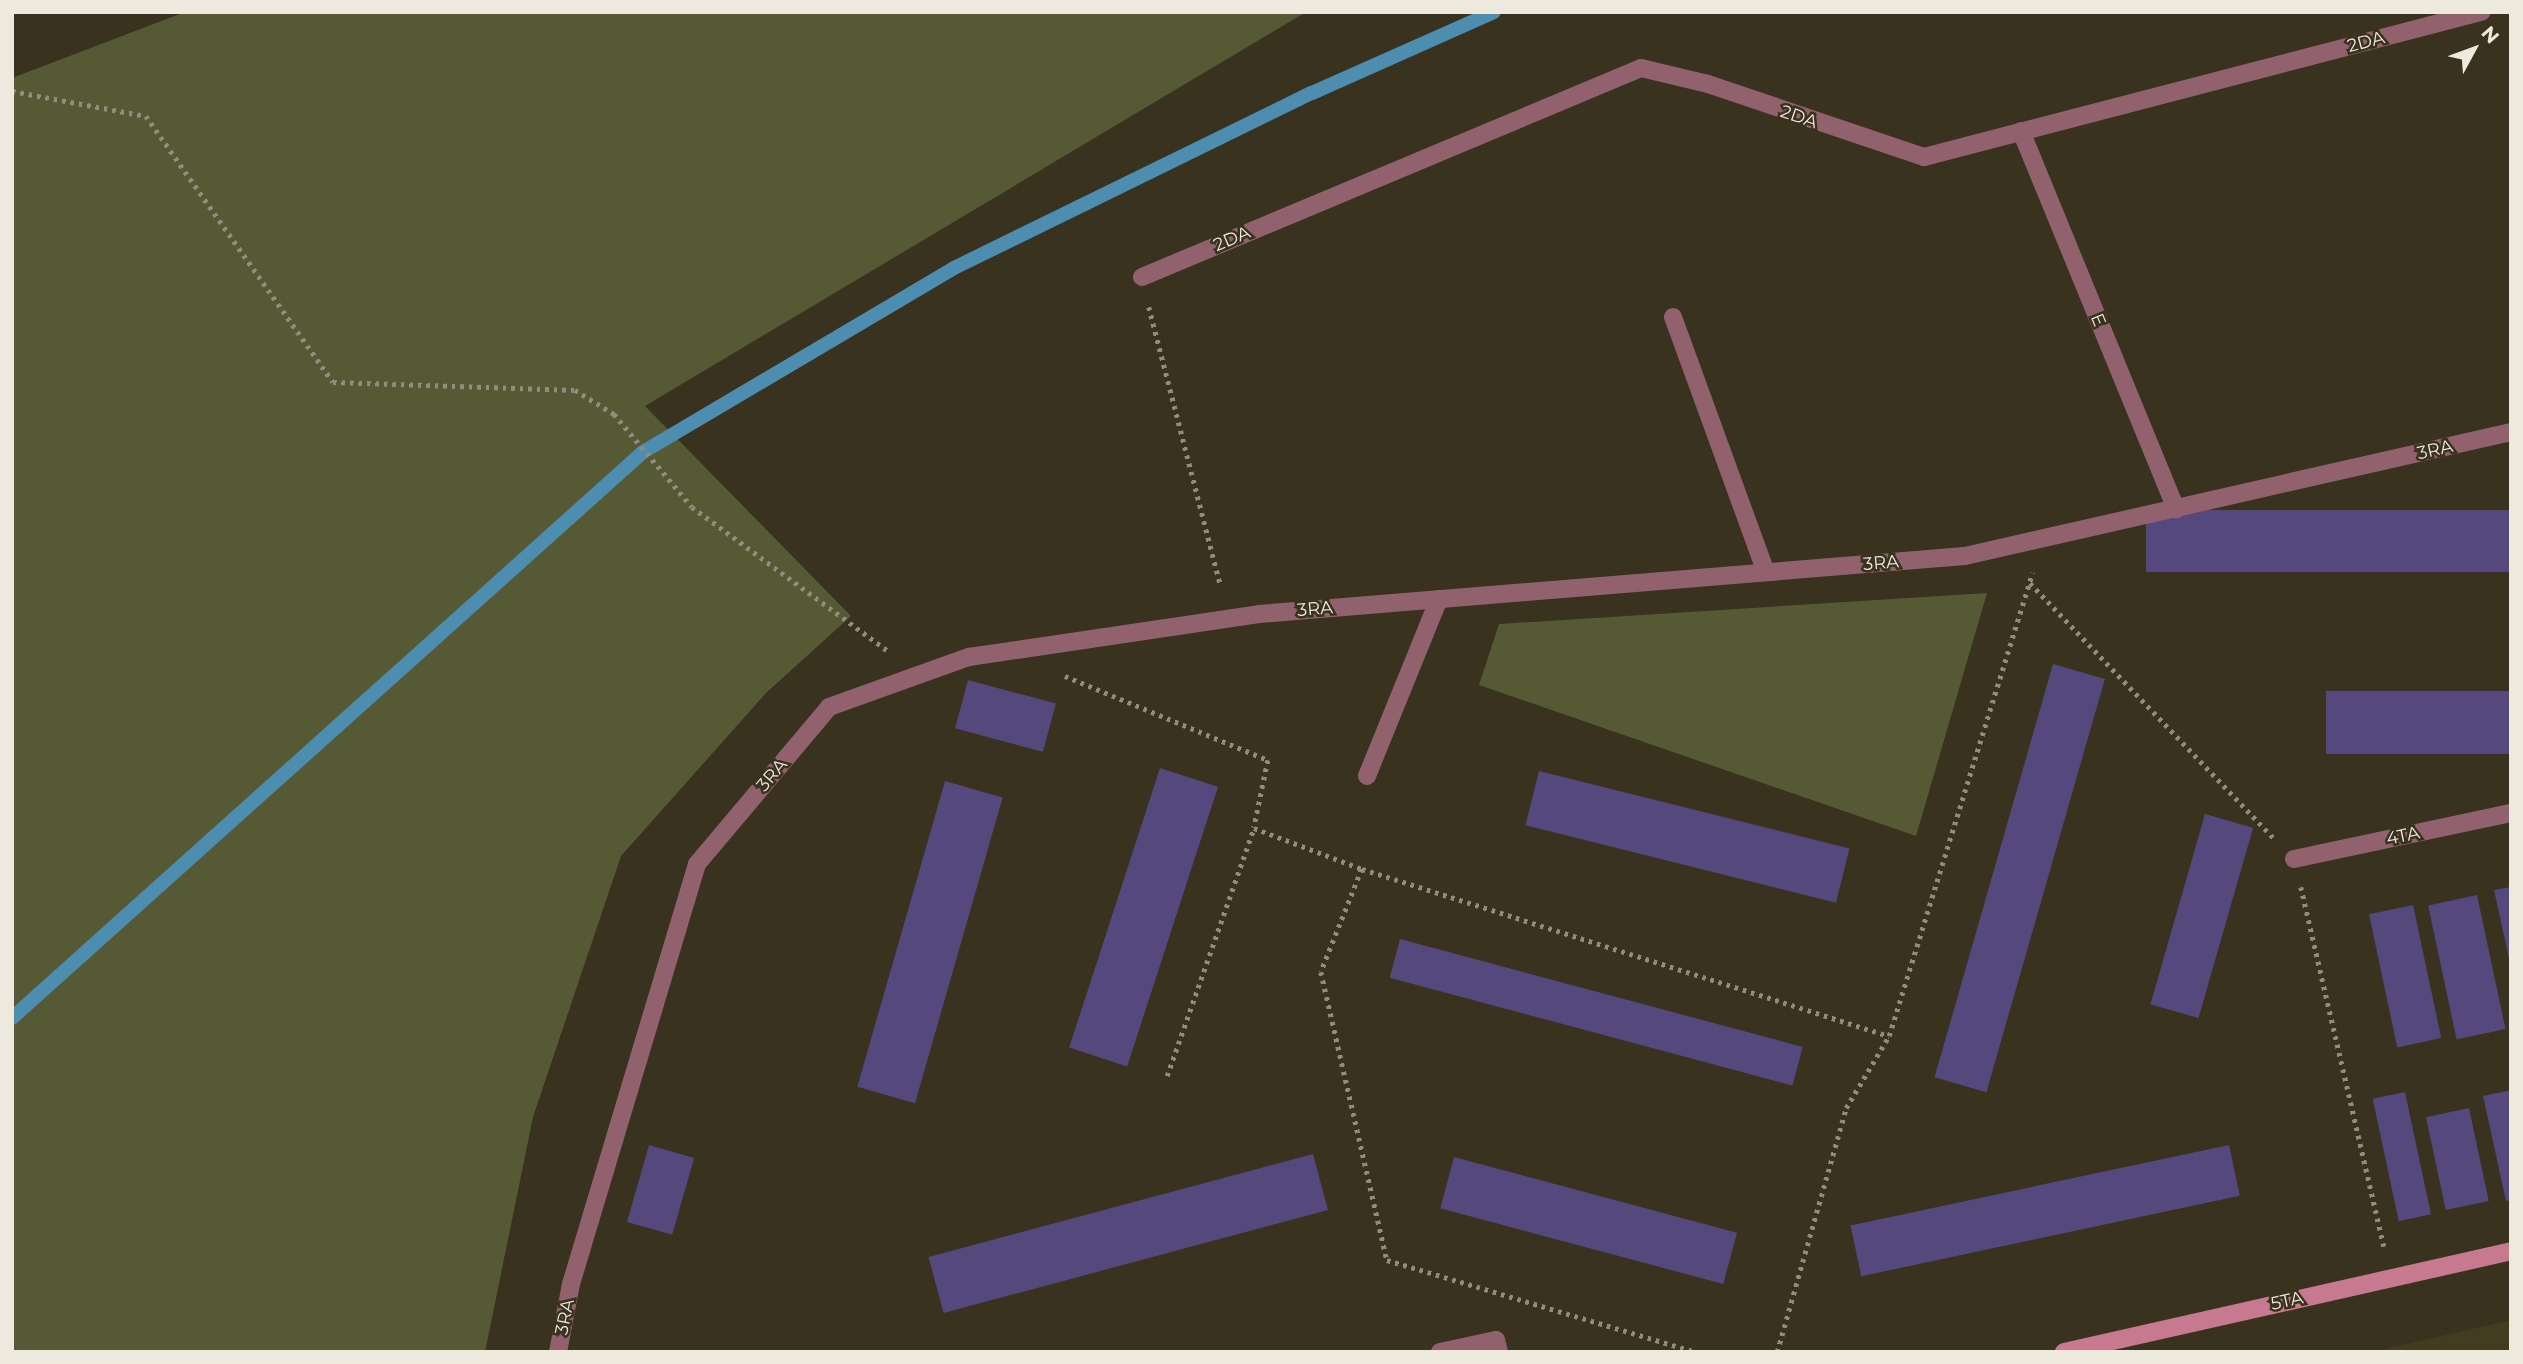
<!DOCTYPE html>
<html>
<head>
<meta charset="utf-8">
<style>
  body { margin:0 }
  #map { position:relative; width:2523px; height:1364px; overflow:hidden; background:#38321e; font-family:Montserrat,sans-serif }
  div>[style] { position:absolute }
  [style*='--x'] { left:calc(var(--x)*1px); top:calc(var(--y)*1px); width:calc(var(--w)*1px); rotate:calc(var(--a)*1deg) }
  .built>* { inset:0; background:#443c20 }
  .green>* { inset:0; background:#555a35 }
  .stream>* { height:14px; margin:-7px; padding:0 7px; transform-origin:7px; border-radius:7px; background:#4d8db0 }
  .building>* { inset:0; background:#54487c; transform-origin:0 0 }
  .path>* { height:4.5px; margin-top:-2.25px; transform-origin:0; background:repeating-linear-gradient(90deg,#918c7c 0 3.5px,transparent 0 8.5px) }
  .lane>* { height:18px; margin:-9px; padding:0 9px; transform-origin:9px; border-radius:9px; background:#91616e }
  .street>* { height:18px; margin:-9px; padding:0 9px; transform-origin:9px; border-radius:9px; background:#91616e }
  .secondary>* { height:18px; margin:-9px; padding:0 9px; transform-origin:9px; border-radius:9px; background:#c6798f }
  span { translate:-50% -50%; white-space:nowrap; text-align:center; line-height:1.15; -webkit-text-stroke:5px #38321e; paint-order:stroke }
  .street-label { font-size:18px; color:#ede9dd }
  .frame { position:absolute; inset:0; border:14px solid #ede9dd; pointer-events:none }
  .north { position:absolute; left:2439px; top:14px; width:70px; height:70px; -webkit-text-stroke:5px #38321e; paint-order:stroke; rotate:49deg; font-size:19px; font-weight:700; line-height:28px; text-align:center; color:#ede9dd }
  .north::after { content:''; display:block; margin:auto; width:24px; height:32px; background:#ede9dd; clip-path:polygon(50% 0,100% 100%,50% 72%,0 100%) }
</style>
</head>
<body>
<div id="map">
  <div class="built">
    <div style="clip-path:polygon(2511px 1320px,2511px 1352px,2372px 1352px)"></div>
  </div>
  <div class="green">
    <div style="clip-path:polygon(185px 12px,1306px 12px,645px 406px,851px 616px,766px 693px,621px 856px,533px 1117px,485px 1352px,12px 1352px,12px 78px)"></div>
    <div style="clip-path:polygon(1987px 593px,1916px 836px,1479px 685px,1499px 624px)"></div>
  </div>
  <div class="stream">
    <div style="--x:12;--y:1018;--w:848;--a:-41.89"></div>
    <div style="--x:643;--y:452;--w:361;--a:-30.6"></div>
    <div style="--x:954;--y:268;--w:398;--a:-26.1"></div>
    <div style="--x:1312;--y:93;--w:199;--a:-24"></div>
  </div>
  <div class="building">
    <div style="left:2511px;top:510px;width:62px;height:365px;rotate:90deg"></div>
    <div style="left:2053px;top:664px;width:54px;height:430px;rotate:16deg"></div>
    <div style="left:968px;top:680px;width:91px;height:50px;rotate:15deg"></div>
    <div style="left:2511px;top:691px;width:63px;height:185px;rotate:90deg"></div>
    <div style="left:1160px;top:768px;width:61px;height:294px;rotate:18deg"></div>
    <div style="left:1539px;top:771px;width:320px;height:56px;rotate:14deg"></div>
    <div style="left:945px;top:781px;width:60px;height:318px;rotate:16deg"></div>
    <div style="left:2205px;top:814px;width:50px;height:198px;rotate:16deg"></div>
    <div style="clip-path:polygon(2511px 887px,2511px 963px,2510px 963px,2494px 890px)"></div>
    <div style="left:2477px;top:895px;width:137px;height:50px;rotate:78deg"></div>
    <div style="left:2413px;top:905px;width:136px;height:45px;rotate:78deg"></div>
    <div style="left:1400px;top:939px;width:417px;height:40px;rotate:15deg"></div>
    <div style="clip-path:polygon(2511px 1090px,2511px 1200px,2506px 1201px,2483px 1096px)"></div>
    <div style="left:2405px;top:1092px;width:125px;height:33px;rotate:78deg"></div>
    <div style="left:2469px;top:1108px;width:95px;height:44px;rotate:78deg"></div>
    <div style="left:649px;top:1145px;width:47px;height:80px;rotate:16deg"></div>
    <div style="left:2229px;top:1145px;width:52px;height:387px;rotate:78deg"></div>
    <div style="left:1313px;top:1154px;width:58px;height:398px;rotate:75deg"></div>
    <div style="left:1454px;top:1157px;width:293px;height:53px;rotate:15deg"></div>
  </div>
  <div class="path">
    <div style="--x:12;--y:91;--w:136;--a:10.6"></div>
    <div style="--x:146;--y:116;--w:325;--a:54.9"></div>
    <div style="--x:333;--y:382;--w:242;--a:1.9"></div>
    <div style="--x:575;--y:390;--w:46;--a:31.6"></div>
    <div style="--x:614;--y:414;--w:121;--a:50"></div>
    <div style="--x:692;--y:507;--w:243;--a:36.3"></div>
    <div style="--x:1149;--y:307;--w:289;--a:75.6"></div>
    <div style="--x:2030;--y:583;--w:353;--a:46.3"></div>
    <div style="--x:1065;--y:676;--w:220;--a:22.5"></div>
    <div style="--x:1268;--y:760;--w:69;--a:101.6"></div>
    <div style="--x:1254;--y:828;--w:116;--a:20.8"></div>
    <div style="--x:1362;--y:869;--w:553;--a:17.58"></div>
    <div style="--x:1362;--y:869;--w:111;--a:111.7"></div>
    <div style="--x:1321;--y:972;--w:295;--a:77.1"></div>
    <div style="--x:1387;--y:1260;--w:321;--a:16.6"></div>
    <div style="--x:2301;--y:887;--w:369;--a:77"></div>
    <div style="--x:1167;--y:1076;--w:263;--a:-70.7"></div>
    <div style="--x:1777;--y:1352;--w:254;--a:-74.2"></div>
    <div style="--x:1846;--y:1108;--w:84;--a:-59.2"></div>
    <div style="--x:1889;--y:1036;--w:485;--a:-72.8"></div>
  </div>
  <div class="lane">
    <div style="--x:1673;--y:317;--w:271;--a:70"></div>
    <div style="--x:1367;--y:776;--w:191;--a:-67.9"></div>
    <div style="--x:1440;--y:1352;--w:57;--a:-12.1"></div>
    <div style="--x:1496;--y:1340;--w:12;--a:76"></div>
  </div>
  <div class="street">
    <div style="--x:2021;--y:131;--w:409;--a:67.7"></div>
    <div style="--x:1142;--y:277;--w:541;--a:-22.73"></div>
    <div style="--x:1641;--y:68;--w:69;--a:13.4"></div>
    <div style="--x:1708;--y:84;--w:228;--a:18.7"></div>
    <div style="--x:1924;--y:157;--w:576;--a:-14.59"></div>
    <div style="--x:2294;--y:859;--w:222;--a:-12"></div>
    <div style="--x:558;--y:1352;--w:69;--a:-79.2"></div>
    <div style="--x:571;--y:1284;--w:438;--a:-73.3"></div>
    <div style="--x:697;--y:864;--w:205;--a:-49.9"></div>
    <div style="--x:829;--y:707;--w:149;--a:-19.7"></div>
    <div style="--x:969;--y:657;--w:293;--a:-8.4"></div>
    <div style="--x:1259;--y:614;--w:708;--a:-4.7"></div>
    <div style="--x:1965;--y:556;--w:560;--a:-12.8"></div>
  </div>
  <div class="secondary">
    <div style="--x:2064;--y:1352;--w:458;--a:-12.7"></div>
  </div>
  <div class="street-label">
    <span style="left:2366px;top:42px;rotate:-15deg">2DA</span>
    <span style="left:1799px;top:117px;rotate:19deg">2DA</span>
    <span style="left:1232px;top:239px;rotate:-23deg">2DA</span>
    <span style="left:2098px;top:320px;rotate:68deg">E</span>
    <span style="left:2435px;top:450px;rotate:-13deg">3RA</span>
    <span style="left:1881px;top:563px;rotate:-5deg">3RA</span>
    <span style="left:1315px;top:609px;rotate:-5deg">3RA</span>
    <span style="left:772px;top:775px;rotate:-50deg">3RA</span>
    <span style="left:2403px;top:836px;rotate:-12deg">4TA</span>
    <span style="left:2287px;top:1301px;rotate:-12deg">5TA</span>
    <span style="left:565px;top:1317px;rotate:-79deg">3RA</span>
  </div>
  <div class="frame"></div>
  <div class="north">N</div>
</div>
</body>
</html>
